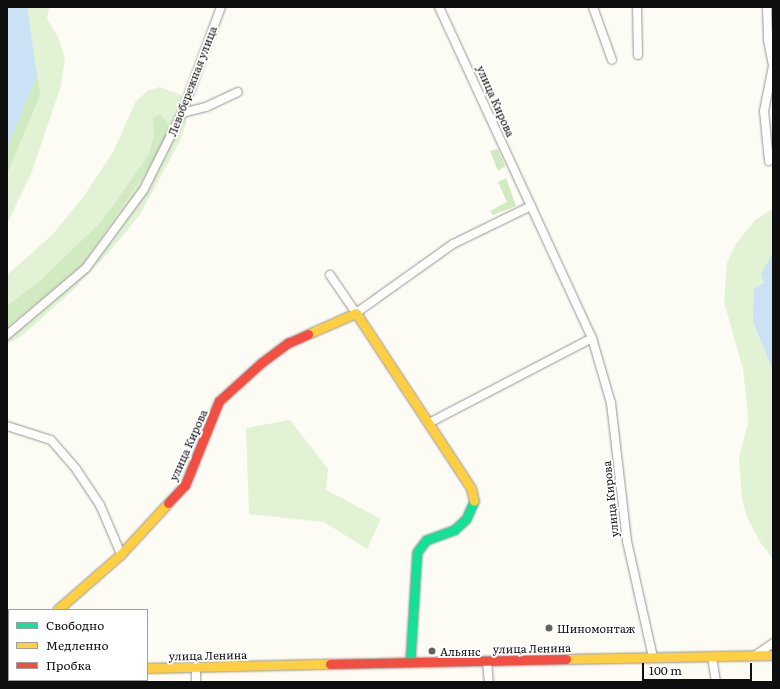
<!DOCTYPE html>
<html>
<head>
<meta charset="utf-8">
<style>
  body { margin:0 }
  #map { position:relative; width:780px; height:689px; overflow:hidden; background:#fcfbf4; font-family:Literata,serif }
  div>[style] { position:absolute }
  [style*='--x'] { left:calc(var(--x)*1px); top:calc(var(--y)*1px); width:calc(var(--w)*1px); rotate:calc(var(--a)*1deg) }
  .green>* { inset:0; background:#e2f2d4 }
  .forest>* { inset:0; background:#d1eac1 }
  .water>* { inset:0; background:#cae1f6 }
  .roads { filter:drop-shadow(0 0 1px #969592) drop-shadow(0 0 1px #969592) }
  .street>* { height:8px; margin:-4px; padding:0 4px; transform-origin:4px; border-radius:4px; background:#fffefd }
  .fast>* { height:9px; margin:-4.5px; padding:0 4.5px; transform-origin:4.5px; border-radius:4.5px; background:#16e098 }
  .slow>* { height:9px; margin:-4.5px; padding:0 4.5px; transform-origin:4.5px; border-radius:4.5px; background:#ffcf43 }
  .jam>* { height:9px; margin:-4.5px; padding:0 4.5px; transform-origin:4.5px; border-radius:4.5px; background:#f24e42 }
  .dots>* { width:11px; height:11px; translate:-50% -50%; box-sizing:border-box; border:2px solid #fff; border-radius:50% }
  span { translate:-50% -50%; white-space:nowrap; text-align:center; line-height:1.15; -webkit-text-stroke:4px #fff; paint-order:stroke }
  .street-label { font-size:11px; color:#0f0f0f }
  .poi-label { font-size:11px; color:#0f0f0f }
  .left { translate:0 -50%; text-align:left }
  .frame { position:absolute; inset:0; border:8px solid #0f0f0f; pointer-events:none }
  .legend { position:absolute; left:8px; top:609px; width:140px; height:72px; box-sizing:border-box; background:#fff; border:1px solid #9f9f9f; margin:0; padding:5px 7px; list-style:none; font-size:12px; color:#0f0f0f }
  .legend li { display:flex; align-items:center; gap:8px; height:20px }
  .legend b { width:20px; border:1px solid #9f9f9f }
  .scale { position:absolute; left:642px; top:663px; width:110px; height:18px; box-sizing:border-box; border:2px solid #0f0f0f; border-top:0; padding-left:5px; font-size:12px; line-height:14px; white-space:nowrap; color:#0f0f0f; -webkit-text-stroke:3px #fff; paint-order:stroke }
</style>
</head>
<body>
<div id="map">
  <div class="green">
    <div style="clip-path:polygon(7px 7px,49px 7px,47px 19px,58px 37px,65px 58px,61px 86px,31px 174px,7px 224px)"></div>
    <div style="clip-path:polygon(160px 87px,181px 95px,186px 110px,186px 124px,179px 143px,139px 216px,109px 252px,73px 290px,23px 335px,7px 344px,7px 275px,52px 235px,84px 196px,113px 152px,136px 101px,149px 90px)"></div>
    <div style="clip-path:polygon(773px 209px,773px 559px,760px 542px,747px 517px,742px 499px,739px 458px,748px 423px,747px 404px,743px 369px,724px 302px,727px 263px,736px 244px,755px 220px)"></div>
    <div style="clip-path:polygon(290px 420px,328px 469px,326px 490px,381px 519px,367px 549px,324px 522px,249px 514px,246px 428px)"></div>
  </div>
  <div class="forest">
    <div style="clip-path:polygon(37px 75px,40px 95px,7px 174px,7px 148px)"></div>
    <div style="clip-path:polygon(160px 114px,169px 125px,165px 140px,146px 172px,81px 266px,7px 327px,7px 306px,40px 281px,101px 222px,120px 196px,149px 154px,154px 136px,153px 118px)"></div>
    <div style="clip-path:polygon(498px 149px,505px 166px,498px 171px,490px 151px)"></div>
    <div style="clip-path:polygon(506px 178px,516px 206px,493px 215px,490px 211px,507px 202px,498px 182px)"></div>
  </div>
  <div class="water">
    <div style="clip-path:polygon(7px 7px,27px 7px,37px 75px,7px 148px)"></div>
    <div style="clip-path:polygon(773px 253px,773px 371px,753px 321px,754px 289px,764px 283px,761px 274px)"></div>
  </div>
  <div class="roads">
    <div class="street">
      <div style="--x:439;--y:7;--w:365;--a:65.2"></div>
      <div style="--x:592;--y:338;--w:68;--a:73.7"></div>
      <div style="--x:611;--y:403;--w:139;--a:83.4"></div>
      <div style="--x:627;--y:541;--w:119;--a:77.4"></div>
      <div style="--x:593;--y:7;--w:56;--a:70.3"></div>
      <div style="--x:637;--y:7;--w:48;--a:88.8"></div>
      <div style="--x:767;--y:7;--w:33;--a:88"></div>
      <div style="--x:768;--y:40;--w:25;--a:79"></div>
      <div style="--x:182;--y:113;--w:25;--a:-14"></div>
      <div style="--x:206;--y:107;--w:35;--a:-25"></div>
      <div style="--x:769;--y:161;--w:50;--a:-95.7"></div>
      <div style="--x:764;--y:111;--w:46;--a:-78.7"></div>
      <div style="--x:330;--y:275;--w:46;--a:55.6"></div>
      <div style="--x:356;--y:313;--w:119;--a:-35.4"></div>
      <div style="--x:453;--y:244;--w:87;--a:-26"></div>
      <div style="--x:7;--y:335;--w:104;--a:-40.3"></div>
      <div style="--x:86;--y:268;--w:98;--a:-53.7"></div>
      <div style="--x:144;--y:189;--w:85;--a:-63.4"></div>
      <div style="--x:182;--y:113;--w:113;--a:-69.8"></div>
      <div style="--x:429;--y:423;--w:184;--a:-27.5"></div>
      <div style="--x:7;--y:426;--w:46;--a:17.7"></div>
      <div style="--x:51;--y:440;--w:38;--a:49"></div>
      <div style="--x:76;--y:469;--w:43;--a:56.3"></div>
      <div style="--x:100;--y:505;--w:53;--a:66.8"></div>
      <div style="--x:756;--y:655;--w:21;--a:-35"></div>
      <div style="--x:7;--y:657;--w:4;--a:-56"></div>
      <div style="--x:712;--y:657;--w:25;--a:81"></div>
      <div style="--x:487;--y:661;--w:21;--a:85"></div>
      <div style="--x:196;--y:667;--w:15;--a:90"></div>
    </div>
    <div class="fast">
      <div style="--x:410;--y:662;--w:110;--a:-86.4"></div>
      <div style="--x:417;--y:552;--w:15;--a:-53"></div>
      <div style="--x:426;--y:540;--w:30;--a:-20"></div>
      <div style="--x:454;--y:530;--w:16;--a:-43"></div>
      <div style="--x:466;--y:519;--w:20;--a:-66"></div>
      <div style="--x:7;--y:670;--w:2;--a:0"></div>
    </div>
    <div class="slow">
      <div style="--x:308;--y:334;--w:52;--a:-23.6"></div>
      <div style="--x:356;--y:313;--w:209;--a:56.7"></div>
      <div style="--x:471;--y:488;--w:13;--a:77"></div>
      <div style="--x:57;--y:610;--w:85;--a:-41.2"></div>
      <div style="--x:121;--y:554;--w:69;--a:-47.3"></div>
      <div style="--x:566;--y:659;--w:207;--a:-1.1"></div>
      <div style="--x:147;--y:668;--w:183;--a:-1.3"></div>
    </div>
    <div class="jam">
      <div style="--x:168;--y:503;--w:25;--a:-47"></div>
      <div style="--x:185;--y:485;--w:91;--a:-68"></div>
      <div style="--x:219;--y:401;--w:57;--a:-42.1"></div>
      <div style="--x:261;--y:363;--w:34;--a:-37"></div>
      <div style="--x:288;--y:343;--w:22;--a:-24"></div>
      <div style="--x:330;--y:664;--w:236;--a:-1.2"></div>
    </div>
  </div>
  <div class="dots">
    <div style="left:549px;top:628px;background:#62625f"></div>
    <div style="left:432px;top:651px;background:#62625f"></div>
  </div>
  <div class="street-label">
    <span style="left:192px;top:81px;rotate:-69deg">Левобережная улица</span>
    <span style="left:496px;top:101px;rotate:66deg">улица Кирова</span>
    <span style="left:188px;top:445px;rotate:-66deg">улица Кирова</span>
    <span style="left:610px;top:499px;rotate:-96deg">улица Кирова</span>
    <span style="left:532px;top:648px;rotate:-1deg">улица Ленина</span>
    <span style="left:208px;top:655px;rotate:-1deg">улица Ленина</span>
  </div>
  <div class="poi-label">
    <span class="left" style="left:557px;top:628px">Шиномонтаж</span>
    <span class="left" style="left:440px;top:651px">Альянс</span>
  </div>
  <div class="frame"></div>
  <ul class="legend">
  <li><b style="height:5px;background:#16e098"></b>Свободно</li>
  <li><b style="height:5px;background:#ffcf43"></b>Медленно</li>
  <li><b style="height:5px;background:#f24e42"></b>Пробка</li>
  </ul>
  <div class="scale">100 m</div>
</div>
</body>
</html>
